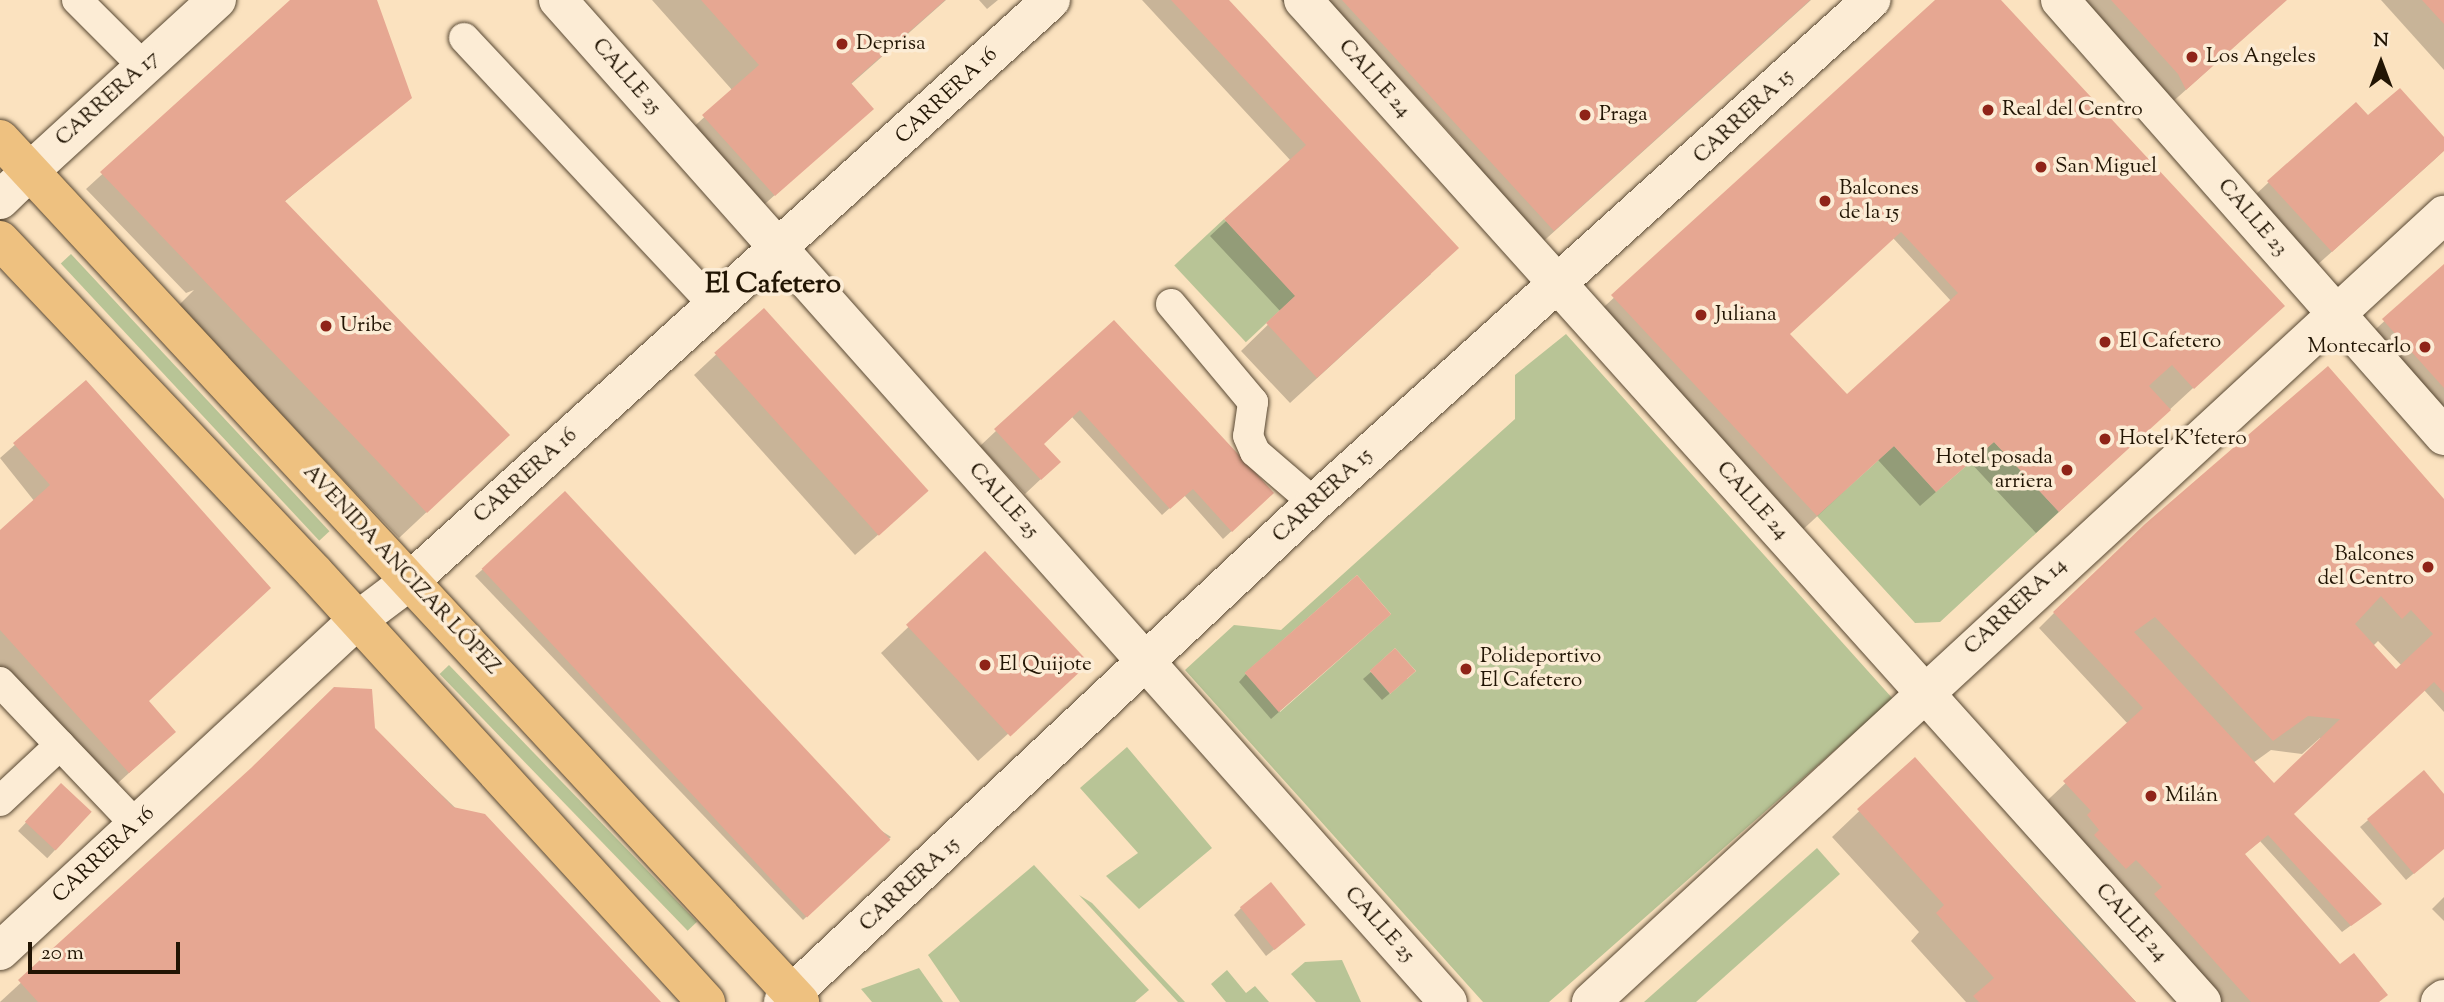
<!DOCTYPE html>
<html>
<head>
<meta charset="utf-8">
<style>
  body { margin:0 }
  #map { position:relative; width:2444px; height:1002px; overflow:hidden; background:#fbe2bf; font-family:"Sorts Mill Goudy",serif }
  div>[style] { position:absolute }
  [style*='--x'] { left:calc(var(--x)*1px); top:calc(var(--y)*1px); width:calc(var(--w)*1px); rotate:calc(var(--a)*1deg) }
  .green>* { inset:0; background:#b8c496; transform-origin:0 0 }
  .shadow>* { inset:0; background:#0003; transform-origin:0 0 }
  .building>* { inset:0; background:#e6a792; transform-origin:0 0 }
  .roads { filter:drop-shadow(0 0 2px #584833) drop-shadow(0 0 2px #584833) }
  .lane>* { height:30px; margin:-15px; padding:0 15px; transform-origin:15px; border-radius:15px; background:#fcecd5 }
  .street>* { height:38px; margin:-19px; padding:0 19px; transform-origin:19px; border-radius:19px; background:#fcecd5 }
  .secondary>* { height:38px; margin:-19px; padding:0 19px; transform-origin:19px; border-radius:19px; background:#fcecd5 }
  .primary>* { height:38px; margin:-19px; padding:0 19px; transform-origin:19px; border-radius:19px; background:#eec180 }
  .dots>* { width:19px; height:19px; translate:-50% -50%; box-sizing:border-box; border:4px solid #fcecd5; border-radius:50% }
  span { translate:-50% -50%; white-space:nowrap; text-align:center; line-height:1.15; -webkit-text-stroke:7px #fcecd5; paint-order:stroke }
  .poi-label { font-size:21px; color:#221504 }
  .left { translate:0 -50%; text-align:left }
  .right { translate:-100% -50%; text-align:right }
  .street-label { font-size:21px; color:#221504 }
  .district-label { font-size:28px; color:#221504; font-weight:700 }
  .north { position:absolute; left:2346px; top:28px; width:70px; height:70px; -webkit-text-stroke:5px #fcecd5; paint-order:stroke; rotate:0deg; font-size:19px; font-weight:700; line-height:28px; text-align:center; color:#221504 }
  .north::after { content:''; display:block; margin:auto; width:24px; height:32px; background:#221504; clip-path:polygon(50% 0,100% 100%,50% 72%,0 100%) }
  .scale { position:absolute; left:28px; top:942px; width:152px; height:32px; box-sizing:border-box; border:4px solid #221504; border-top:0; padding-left:9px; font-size:21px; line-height:24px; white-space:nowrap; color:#221504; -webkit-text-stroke:5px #fcecd5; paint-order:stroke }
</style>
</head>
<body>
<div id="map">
  <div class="green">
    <div style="left:1224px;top:219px;width:105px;height:68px;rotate:47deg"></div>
    <div style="left:71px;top:254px;width:379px;height:14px;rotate:47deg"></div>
    <div style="clip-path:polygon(evenodd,1566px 334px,1893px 699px,1549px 1002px,1483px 1002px,1185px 670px,1234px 625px,1281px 630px,1515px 419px,1515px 375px,1566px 334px,1357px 575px,1391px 614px,1280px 712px,1245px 673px,1357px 575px,1566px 334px,1395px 648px,1416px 671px,1390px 694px,1370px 671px,1395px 648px)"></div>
    <div style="clip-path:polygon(1994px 442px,2059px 512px,1940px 622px,1915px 623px,1817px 516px,1894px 446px,1936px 492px)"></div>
    <div style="left:449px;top:665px;width:357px;height:13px;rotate:46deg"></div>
    <div style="clip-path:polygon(1127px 747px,1212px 848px,1139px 909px,1106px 876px,1138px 853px,1080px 788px)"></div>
    <div style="clip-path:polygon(1817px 848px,1840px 874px,1696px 1002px,1644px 1002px)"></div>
    <div style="clip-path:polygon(1034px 865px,1149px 990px,1135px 1002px,960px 1002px,928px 955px)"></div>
    <div style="clip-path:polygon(1079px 895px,1092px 903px,1185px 1002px,1178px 1002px)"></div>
    <div style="clip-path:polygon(1342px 960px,1361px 1002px,1316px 1002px,1291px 974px,1305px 962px)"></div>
    <div style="clip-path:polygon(919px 968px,943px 1002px,872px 1002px,861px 989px)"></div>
    <div style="clip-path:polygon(1227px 970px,1246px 993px,1255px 986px,1269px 1002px,1226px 1002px,1211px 984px)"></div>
  </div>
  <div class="shadow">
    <div style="clip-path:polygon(293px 0,375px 0,410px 97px,284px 202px,481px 461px,399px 538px,178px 306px,194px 290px,186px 293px,86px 189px)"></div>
    <div style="clip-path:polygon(652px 0,946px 0,850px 85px,871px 109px,758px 210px,688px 132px,733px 91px)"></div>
    <div style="clip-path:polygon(979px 0,998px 0,987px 9px)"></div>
    <div style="clip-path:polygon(1142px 0,1226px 0,1431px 274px,1290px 403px,1241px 351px,1281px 312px,1210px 236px,1291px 161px)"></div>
    <div style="clip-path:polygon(1281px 0,1811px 0,1527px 256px,1441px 163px,1460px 144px,1390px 68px,1382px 75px,1351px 76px)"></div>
    <div style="clip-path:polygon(evenodd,1938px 0,1999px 0,2283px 305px,2036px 533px,1970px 462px,1920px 506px,1878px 460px,1784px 547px,1581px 328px,1938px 0,1893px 238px,1951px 301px,1847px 397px,1788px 335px,1893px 238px)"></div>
    <div style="clip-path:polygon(2060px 0,2286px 0,2159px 114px)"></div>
    <div style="clip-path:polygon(2381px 0,2444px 0,2444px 70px)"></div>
    <div style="clip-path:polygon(2444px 139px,2444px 150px,2434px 160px,2316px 266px,2253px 197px,2269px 182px)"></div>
    <div style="clip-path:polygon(2444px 266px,2444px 455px,2351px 352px)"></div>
    <div style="clip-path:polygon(764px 310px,904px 512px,855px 555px,694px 375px)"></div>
    <div style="clip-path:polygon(1050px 380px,1265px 500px,1223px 539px,1184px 495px,1162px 515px,1072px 417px,1042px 445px,1043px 477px,1025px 494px,980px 446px)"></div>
    <div style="clip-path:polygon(86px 382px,147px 701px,174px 732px,107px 793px,0 675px,0 533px,35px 502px,0 458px)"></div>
    <div style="clip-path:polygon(evenodd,2444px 502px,2444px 712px,2424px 690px,2292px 815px,2380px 904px,2342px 932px,2260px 841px,2243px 855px,2337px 964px,2378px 1002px,2210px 1002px,2033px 814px,2128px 724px,2039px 628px,2054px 613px,2444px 502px,2378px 641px,2402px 666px,2384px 678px,2373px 646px,2378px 641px,2444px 502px,2320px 738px,2322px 741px,2260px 799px,2253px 763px,2271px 750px,2302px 754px,2320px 738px)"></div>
    <div style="clip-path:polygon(483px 569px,891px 837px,803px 920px,475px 576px)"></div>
    <div style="clip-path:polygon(958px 580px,1040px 705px,978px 761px,881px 653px)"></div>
    <div style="clip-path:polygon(1381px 621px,1271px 719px,1239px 682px,1246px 674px)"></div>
    <div style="clip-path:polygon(1371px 672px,1407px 679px,1382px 700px,1363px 679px)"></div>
    <div style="clip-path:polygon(373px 729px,658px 1002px,0 1002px,252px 770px)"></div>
    <div style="clip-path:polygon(1914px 759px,2136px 1002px,1966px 1002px,1911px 941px,1919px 932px,1832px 837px)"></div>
    <div style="clip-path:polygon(2423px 773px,2444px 796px,2444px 848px,2406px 880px,2360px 827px)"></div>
    <div style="left:61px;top:785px;width:40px;height:63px;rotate:43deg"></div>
    <div style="clip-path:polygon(2444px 897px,2444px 921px,2432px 909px)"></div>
    <div style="clip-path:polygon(1241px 908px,1296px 932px,1266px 956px,1234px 915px)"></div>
  </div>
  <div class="building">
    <div style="clip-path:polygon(290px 0,377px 0,412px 98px,285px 201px,510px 435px,427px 513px,100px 172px)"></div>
    <div style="clip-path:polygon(701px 0,945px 0,851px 83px,874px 109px,775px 196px,702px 115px,759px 65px)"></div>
    <div style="clip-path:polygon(1171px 0,1229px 0,1459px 248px,1317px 378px,1266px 323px,1295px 296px,1224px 219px,1306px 145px)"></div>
    <div style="clip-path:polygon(1342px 0,1810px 0,1554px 231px)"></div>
    <div style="clip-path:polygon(evenodd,1935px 0,2001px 0,2285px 306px,2194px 389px,2172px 365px,2153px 382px,2149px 386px,2171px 410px,2059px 512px,1994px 442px,1936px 492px,1894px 446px,1817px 516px,1611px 295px,1935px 0,1901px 232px,1958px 293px,1847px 394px,1790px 334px,1901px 232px)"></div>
    <div style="clip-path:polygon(2111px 0,2287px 0,2186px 90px,2178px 74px)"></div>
    <div style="clip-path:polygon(2422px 0,2444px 0,2444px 24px)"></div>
    <div style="clip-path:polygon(2400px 88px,2444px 137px,2444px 151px,2332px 252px,2267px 181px,2356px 102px,2368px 115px)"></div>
    <div style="clip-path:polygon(2444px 264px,2444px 388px,2382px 319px)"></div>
    <div style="left:764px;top:308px;width:246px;height:67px;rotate:48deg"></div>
    <div style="clip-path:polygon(1114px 320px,1274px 493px,1232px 532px,1193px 489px,1170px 509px,1080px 410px,1044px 444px,1061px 462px,1041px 480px,994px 429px)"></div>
    <div style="clip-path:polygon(evenodd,2328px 366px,2444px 499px,2444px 693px,2434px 682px,2294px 814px,2382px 904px,2351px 926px,2268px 835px,2245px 854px,2340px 964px,2354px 953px,2388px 995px,2379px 1002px,2251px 1002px,2154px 894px,2162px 887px,2136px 860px,2126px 869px,2094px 835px,2099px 830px,2087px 815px,2091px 811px,2063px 781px,2143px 708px,2053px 612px,2145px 524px,2328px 366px,2381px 596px,2402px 619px,2411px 610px,2433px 634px,2396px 669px,2355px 624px,2381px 596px,2328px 366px,2155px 617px,2273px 741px,2308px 716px,2340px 719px,2274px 783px,2134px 632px,2155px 617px)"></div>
    <div style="clip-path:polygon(86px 380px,271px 588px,149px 701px,176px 732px,129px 773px,0 630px,0 530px,50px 485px,13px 443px)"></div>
    <div style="left:565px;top:491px;width:477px;height:114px;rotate:47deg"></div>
    <div style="left:985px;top:551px;width:153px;height:108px;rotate:47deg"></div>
    <div style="left:1357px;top:575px;width:52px;height:149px;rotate:49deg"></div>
    <div style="left:1395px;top:648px;width:31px;height:34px;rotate:48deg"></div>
    <div style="clip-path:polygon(334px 687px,372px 689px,375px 728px,453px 807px,485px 814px,661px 1002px,38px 1002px,18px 980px,251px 768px)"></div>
    <div style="clip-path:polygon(1915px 757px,2080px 943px,2136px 1002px,1979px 1002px,1973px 996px,1994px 978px,1936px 913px,1944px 905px,1857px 809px)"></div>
    <div style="clip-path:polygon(2424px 770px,2444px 794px,2444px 849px,2414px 874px,2367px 819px)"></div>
    <div style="left:61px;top:783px;width:42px;height:53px;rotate:43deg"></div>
    <div style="left:1271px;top:882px;width:55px;height:40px;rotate:51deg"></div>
  </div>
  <div class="roads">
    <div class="lane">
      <div style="--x:77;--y:0;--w:95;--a:45"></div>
      <div style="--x:464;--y:38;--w:364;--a:46.9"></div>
      <div style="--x:1171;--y:304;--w:128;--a:50.1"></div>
      <div style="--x:1253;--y:402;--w:34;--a:98"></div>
      <div style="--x:1248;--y:436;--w:17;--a:66"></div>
      <div style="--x:1255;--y:452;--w:78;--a:40.8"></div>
      <div style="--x:0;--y:682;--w:197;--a:46.4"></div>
      <div style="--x:0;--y:801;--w:82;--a:-43"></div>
    </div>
    <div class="street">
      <div style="--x:558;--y:0;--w:1340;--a:48.39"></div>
      <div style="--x:1303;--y:0;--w:1346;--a:48.1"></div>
      <div style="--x:2060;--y:0;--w:581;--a:48.63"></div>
      <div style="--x:29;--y:172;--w:255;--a:-42.5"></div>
      <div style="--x:0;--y:951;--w:488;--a:-42.8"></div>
      <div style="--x:358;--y:620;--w:65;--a:-36.9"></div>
      <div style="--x:410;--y:581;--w:865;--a:-42.19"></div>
      <div style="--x:1591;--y:1002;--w:1161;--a:-42.7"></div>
      <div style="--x:2440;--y:1002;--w:5;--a:-37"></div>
    </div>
    <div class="secondary">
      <div style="--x:0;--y:200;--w:40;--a:-44"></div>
      <div style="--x:783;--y:1002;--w:729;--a:-43.22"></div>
      <div style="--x:1314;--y:503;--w:751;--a:-42.08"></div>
    </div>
    <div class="primary">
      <div style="--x:0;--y:139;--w:1177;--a:47.17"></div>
      <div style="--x:0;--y:240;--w:457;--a:46.6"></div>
      <div style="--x:314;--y:572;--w:582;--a:47.65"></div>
    </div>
  </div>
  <div class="dots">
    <div style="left:842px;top:44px;background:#8f2418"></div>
    <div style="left:2192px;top:57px;background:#8f2418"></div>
    <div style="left:1988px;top:110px;background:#8f2418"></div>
    <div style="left:1585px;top:115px;background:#8f2418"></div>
    <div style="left:2041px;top:167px;background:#8f2418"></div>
    <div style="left:1825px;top:201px;background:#8f2418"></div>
    <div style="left:1701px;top:315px;background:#8f2418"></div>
    <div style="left:326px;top:326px;background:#8f2418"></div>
    <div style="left:2105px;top:342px;background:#8f2418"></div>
    <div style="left:2425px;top:347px;background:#8f2418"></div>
    <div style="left:2105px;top:439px;background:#8f2418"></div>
    <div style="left:2067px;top:470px;background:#8f2418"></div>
    <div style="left:2428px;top:567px;background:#8f2418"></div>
    <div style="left:985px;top:665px;background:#8f2418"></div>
    <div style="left:1466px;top:669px;background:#8f2418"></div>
    <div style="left:2151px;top:796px;background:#8f2418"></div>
  </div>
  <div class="poi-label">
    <span class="left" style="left:856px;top:44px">Deprisa</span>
    <span class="left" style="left:2206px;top:57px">Los Angeles</span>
    <span class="left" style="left:2002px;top:110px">Real del Centro</span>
    <span class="left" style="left:1599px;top:115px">Praga</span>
    <span class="left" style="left:2055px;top:167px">San Miguel</span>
    <span class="left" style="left:1839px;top:201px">Balcones<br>de la 15</span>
    <span class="left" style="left:1715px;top:315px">Juliana</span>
    <span class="left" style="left:340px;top:326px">Uribe</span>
    <span class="left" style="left:2119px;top:342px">El Cafetero</span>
    <span class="right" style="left:2411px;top:347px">Montecarlo</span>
    <span class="left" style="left:2119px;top:439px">Hotel K'fetero</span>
    <span class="right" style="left:2053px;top:470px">Hotel posada<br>arriera</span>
    <span class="right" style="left:2414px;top:567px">Balcones<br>del Centro</span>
    <span class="left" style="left:1480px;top:669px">Polideportivo<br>El Cafetero</span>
    <span class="left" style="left:999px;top:665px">El Quijote</span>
    <span class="left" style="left:2165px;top:796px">Milán</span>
  </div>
  <div class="street-label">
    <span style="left:626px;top:77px;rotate:49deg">CALLE 25</span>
    <span style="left:1374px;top:79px;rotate:48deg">CALLE 24</span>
    <span style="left:947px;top:96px;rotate:-43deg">CARRERA 16</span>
    <span style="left:108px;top:99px;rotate:-42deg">CARRERA 17</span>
    <span style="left:1744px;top:117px;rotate:-43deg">CARRERA 15</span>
    <span style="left:2252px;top:218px;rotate:49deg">CALLE 23</span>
    <span style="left:526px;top:476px;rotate:-42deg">CARRERA 16</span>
    <span style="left:1323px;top:496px;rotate:-43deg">CARRERA 15</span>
    <span style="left:1003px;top:501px;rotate:48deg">CALLE 25</span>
    <span style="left:1752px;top:501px;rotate:48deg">CALLE 24</span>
    <span style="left:401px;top:570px;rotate:47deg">AVENIDA ANCIZAR LÓPEZ</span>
    <span style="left:2016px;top:607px;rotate:-43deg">CARRERA 14</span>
    <span style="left:104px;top:855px;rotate:-43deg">CARRERA 16</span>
    <span style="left:910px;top:885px;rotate:-43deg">CARRERA 15</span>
    <span style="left:2131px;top:923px;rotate:48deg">CALLE 24</span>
    <span style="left:1379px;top:925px;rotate:48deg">CALLE 25</span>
  </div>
  <div class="district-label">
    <span style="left:773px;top:285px">El Cafetero</span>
  </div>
  <div class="north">N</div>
  <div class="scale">20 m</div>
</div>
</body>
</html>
